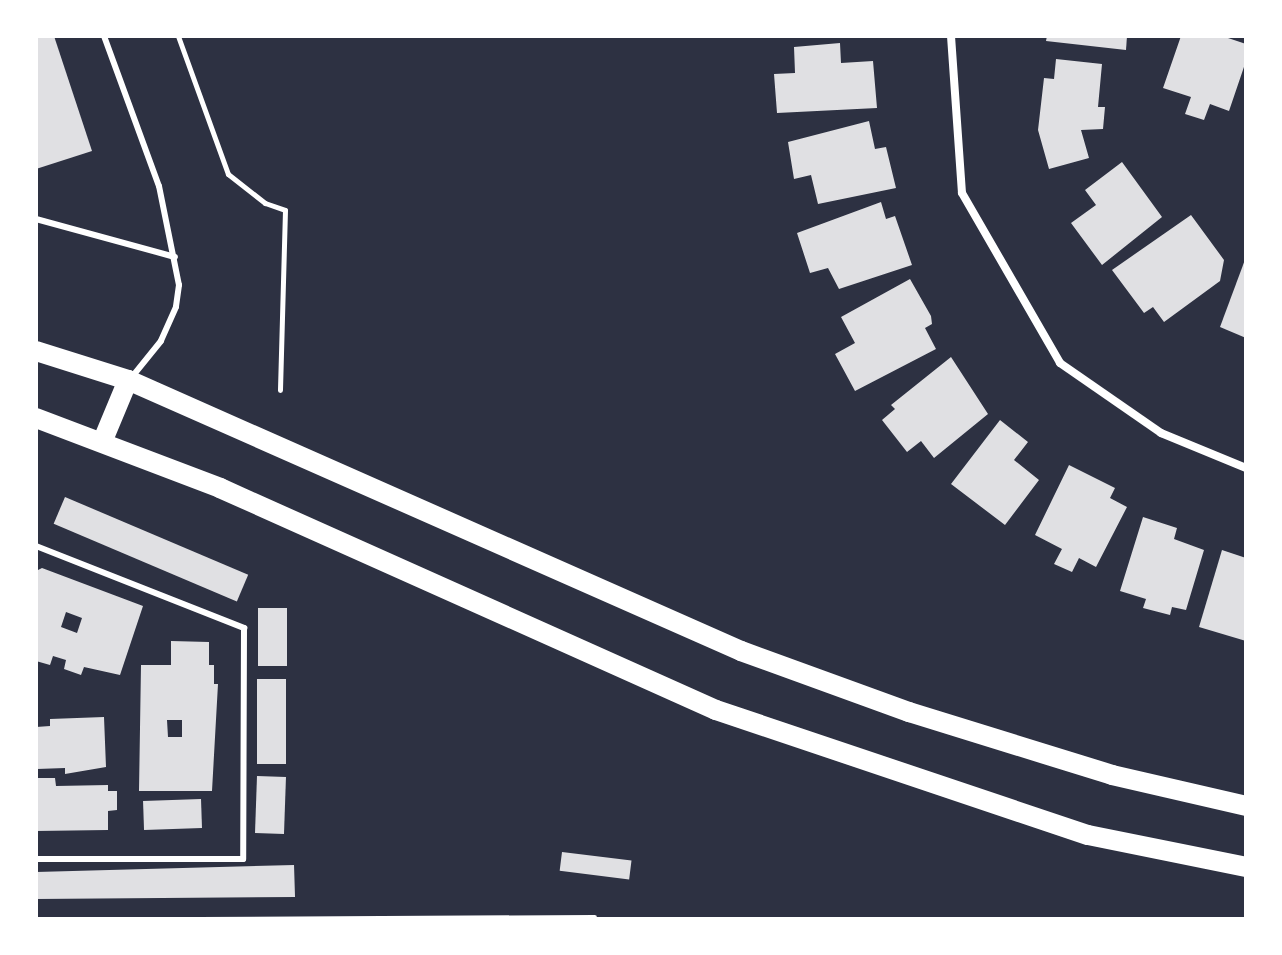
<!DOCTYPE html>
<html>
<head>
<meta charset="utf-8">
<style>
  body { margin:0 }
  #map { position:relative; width:1282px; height:955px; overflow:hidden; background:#2d3142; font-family:Figtree,sans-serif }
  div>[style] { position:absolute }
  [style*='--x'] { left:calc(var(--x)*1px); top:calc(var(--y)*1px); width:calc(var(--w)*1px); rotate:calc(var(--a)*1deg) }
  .building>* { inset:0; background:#e0e0e3; transform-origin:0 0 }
  .path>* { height:5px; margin:-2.5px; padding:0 2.5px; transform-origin:2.5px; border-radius:2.5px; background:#fff }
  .service>* { height:6px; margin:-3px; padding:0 3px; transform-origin:3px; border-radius:3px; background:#fff }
  .minor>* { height:8px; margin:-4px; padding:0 4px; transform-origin:4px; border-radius:4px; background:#fff }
  .primary>* { height:20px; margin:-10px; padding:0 10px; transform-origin:10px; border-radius:10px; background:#fff }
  span { translate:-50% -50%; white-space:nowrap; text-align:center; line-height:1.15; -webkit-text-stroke:6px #fff; paint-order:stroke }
  .frame { position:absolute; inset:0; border:38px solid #fff; pointer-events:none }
</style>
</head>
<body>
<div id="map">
  <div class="building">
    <div style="clip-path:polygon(36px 36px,54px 36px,92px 151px,36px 169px)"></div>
    <div style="clip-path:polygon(1047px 36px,1127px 36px,1126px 50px,1046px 41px)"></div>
    <div style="clip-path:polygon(1181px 36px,1222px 36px,1246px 44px,1246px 61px,1229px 111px,1210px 104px,1204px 120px,1185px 114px,1191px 97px,1163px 88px)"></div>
    <div style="clip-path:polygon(840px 43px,841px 63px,873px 61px,877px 108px,777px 113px,774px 74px,795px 73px,794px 47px)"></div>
    <div style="clip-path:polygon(1056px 59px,1102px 64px,1098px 107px,1105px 107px,1103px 129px,1081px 130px,1089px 158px,1049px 169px,1038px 130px,1044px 78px,1054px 79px)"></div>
    <div style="clip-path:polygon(869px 121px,875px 149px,886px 147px,896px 188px,818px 204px,811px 175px,794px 179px,788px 142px)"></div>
    <div style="clip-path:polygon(1122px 162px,1162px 217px,1102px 265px,1071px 223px,1096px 205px,1085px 190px)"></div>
    <div style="clip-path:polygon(881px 202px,886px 219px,895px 216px,912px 265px,839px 289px,828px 268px,810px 273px,797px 233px)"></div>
    <div style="clip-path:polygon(1191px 215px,1224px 260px,1220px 281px,1164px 322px,1153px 307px,1144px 313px,1112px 270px)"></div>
    <div style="clip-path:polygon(1246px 257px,1246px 338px,1220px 327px)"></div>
    <div style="clip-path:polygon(910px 279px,931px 316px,932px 324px,925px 328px,936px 349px,855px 391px,835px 354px,855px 343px,841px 317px)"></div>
    <div style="clip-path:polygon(951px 357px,988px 414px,934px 458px,921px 441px,907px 452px,882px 420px,895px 409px,891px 405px)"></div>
    <div style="clip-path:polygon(1000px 420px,1028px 442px,1014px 460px,1039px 480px,1005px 525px,951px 484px)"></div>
    <div style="clip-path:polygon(1069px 465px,1115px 488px,1110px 498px,1127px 507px,1096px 567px,1079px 558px,1072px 572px,1054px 564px,1062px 549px,1035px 535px)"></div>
    <div style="left:65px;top:497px;width:199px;height:29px;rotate:23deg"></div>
    <div style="clip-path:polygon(1143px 517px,1177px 528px,1174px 539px,1204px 550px,1186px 610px,1172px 607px,1170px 615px,1143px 608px,1146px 599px,1120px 591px)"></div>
    <div style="clip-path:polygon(1222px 550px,1246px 558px,1246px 641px,1199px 627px)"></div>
    <div style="clip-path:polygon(evenodd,42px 568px,143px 606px,120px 675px,84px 667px,81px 675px,64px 669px,66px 660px,53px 656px,50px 665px,36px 661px,36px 571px,42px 568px,66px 612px,82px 618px,77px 633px,61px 627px,66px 612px)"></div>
    <div style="left:258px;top:608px;width:29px;height:58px"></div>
    <div style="clip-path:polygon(evenodd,171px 641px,209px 642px,209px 665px,214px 665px,214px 684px,218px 684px,212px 791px,139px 791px,141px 665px,171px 665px,171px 641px,167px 720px,182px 720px,182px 737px,168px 737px,167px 720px)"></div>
    <div style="left:257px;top:679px;width:29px;height:85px"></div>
    <div style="clip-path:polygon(104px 717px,106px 767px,65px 774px,65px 768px,37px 769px,36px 727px,50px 726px,50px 719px)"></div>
    <div style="left:257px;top:776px;width:29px;height:57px;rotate:2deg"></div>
    <div style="clip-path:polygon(36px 778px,55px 778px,56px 786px,108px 785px,108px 791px,117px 791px,117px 810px,108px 811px,108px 830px,36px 831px)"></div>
    <div style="left:201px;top:799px;width:29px;height:58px;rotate:88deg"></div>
    <div style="left:562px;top:852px;width:70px;height:19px;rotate:7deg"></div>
    <div style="clip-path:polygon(294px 865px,295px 897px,36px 899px,36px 872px)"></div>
  </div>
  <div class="path">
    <div style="--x:178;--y:36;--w:147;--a:70.1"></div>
    <div style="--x:228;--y:174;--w:47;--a:38.1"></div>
    <div style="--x:265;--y:203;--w:21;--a:19"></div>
    <div style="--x:285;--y:210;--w:180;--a:91.6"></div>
    <div style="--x:199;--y:919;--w:395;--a:-0.3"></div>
  </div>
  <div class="service">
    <div style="--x:104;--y:36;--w:160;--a:69.9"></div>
    <div style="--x:159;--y:186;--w:101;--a:78.6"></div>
    <div style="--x:179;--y:285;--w:22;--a:98"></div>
    <div style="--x:176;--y:307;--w:37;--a:114"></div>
    <div style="--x:161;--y:341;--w:48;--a:129"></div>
    <div style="--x:36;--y:219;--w:144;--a:15.3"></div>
    <div style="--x:36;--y:546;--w:224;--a:21.5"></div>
    <div style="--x:244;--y:628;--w:231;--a:90.2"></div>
    <div style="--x:243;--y:859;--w:207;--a:180"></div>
  </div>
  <div class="minor">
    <div style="--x:951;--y:36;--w:157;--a:86"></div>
    <div style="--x:962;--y:193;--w:196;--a:60"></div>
    <div style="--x:1060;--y:363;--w:123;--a:34.7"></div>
    <div style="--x:1161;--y:433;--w:92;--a:22.4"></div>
  </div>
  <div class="primary">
    <div style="--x:36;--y:351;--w:96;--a:17.5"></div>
    <div style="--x:128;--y:380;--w:670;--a:23.85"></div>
    <div style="--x:741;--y:651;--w:179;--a:20"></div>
    <div style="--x:909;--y:712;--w:213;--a:17.2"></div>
    <div style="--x:1112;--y:775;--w:138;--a:13"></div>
    <div style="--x:36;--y:418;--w:197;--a:20.8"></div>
    <div style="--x:220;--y:488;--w:543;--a:24.11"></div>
    <div style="--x:716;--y:710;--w:392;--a:18.6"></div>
    <div style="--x:1088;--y:835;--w:161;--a:11.4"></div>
    <div style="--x:103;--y:440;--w:65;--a:-67.4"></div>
  </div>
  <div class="frame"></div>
</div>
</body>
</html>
